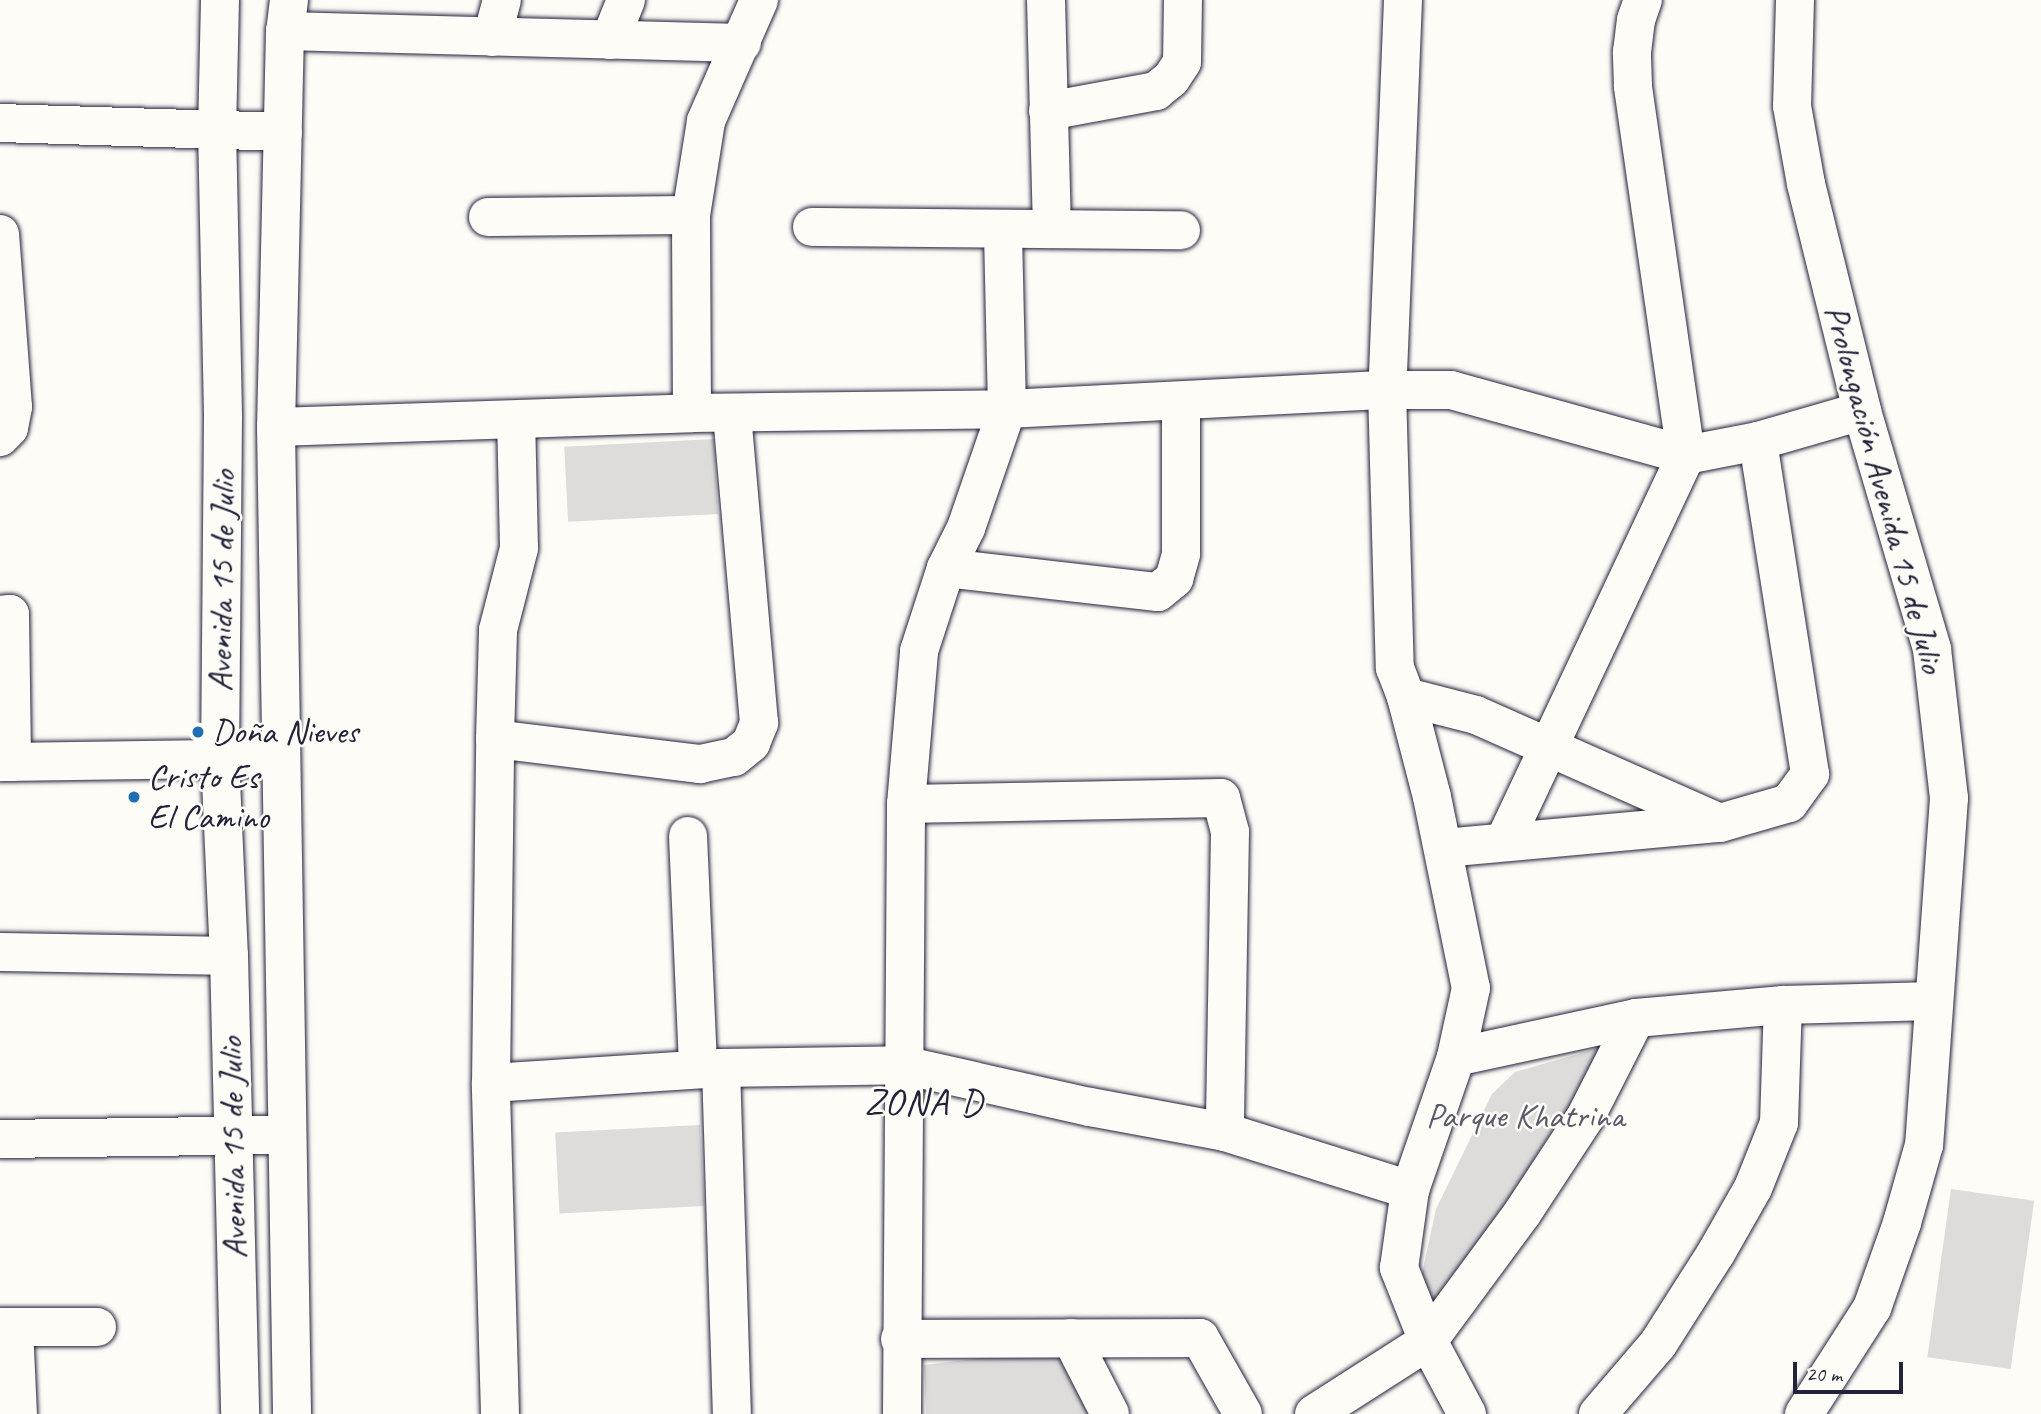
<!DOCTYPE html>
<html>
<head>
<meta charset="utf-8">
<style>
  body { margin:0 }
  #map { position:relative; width:2041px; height:1414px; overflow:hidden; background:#fdfcf7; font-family:Caveat,sans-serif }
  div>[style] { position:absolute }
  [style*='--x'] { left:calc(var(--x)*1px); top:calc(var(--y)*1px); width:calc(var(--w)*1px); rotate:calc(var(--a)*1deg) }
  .green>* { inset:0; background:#dddcdb; transform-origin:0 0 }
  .roads { filter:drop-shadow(0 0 2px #22223b) drop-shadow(0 0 2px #22223b) }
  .street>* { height:38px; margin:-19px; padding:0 19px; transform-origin:19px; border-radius:19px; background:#fdfcf7 }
  .secondary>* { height:38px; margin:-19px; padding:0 19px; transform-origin:19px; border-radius:19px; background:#fdfcf7 }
  .dots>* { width:19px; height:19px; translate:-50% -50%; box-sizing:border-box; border:4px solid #fdfcf7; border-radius:50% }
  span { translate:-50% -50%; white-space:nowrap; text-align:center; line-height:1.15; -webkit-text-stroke:5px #fdfcf7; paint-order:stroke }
  .street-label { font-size:35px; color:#22223b }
  .poi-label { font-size:35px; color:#22223b }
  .left { translate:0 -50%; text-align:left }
  .park-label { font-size:35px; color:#5a5a6b }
  .neighbourhood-label { font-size:37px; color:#22223b; letter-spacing:2px }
  .scale { position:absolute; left:1793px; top:1362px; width:110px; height:32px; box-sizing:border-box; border:4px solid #22223b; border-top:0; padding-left:9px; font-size:21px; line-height:24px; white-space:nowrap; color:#22223b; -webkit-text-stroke:5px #fdfcf7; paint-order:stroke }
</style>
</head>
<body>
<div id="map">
  <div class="green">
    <div style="left:714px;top:439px;width:75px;height:150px;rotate:87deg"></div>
    <div style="clip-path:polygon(1613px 1044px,1431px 1326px,1421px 1278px,1436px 1209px,1492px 1094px,1515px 1072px)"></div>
    <div style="left:700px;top:1125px;width:81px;height:145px;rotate:87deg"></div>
    <div style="left:1951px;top:1189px;width:84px;height:170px;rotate:8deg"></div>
    <div style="clip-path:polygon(1059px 1349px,1089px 1414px,926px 1414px,924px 1365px)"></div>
  </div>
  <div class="roads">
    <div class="street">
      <div style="--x:1046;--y:0;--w:229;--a:88.5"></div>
      <div style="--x:1403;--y:0;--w:390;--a:92.3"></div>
      <div style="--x:1387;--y:390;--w:278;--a:88.4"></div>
      <div style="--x:1395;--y:668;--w:31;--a:69"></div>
      <div style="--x:1406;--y:697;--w:103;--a:75.4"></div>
      <div style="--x:1432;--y:797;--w:195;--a:78.5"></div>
      <div style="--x:1471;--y:988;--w:71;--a:102.3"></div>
      <div style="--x:1795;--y:0;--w:106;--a:91.6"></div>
      <div style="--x:1792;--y:106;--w:79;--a:79.8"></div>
      <div style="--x:1806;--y:184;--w:234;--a:76.1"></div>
      <div style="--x:1862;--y:411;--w:248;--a:73.6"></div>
      <div style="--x:1932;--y:649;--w:150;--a:83.5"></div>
      <div style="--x:1949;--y:798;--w:348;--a:94.1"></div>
      <div style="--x:1924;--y:1145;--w:81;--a:105.8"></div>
      <div style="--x:1902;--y:1223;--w:90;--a:109.4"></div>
      <div style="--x:1872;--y:1308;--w:126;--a:122.7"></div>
      <div style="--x:285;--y:31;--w:457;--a:1.5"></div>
      <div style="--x:492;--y:37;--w:38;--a:-75"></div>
      <div style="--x:610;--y:40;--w:43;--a:-68.2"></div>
      <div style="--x:1048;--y:111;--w:110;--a:-10.5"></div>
      <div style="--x:1156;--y:91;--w:19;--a:-39"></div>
      <div style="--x:1171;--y:79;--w:20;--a:-57"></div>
      <div style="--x:1182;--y:62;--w:62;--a:-89.1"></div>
      <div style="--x:0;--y:123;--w:283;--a:1.8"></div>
      <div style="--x:488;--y:217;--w:203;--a:-0.6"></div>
      <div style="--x:812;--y:227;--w:369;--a:0.5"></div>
      <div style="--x:0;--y:234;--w:173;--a:85.7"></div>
      <div style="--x:13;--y:407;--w:21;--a:101"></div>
      <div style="--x:9;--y:428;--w:13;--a:135"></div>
      <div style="--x:692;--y:413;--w:198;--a:-90.3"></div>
      <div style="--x:691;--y:215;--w:95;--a:-80.9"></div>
      <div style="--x:706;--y:121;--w:132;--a:-66.3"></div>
      <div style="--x:276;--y:427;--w:416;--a:-1.9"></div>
      <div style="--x:692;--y:413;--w:315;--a:-0.7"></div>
      <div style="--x:1007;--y:409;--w:380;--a:-2.9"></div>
      <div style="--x:1387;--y:390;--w:64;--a:0"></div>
      <div style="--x:1451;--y:390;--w:244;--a:15.5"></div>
      <div style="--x:1686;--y:455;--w:73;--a:-11"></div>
      <div style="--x:1758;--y:441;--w:108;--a:-16.1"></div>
      <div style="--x:946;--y:568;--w:213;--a:6.5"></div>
      <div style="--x:1158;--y:592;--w:21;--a:-39"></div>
      <div style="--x:1174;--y:579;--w:26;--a:-74"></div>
      <div style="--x:1181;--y:554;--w:153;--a:-90"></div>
      <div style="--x:0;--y:615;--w:10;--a:-6"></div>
      <div style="--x:10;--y:614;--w:148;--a:89.2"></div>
      <div style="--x:1406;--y:697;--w:72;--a:14.4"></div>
      <div style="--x:1476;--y:715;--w:261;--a:23.9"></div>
      <div style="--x:495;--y:739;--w:207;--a:7"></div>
      <div style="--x:700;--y:764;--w:35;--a:-12"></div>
      <div style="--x:734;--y:757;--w:22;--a:-39"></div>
      <div style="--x:751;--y:743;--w:22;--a:-68"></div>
      <div style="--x:759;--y:723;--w:310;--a:-95"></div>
      <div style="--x:0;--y:762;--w:281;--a:-0.8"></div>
      <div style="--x:906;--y:804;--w:315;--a:-1.1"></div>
      <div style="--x:1221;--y:798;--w:35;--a:75"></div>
      <div style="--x:1230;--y:832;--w:300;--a:91"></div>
      <div style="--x:688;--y:836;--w:233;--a:87.5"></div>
      <div style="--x:1504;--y:842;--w:428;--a:-64.8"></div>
      <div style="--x:1686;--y:455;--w:373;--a:-98.2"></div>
      <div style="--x:1633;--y:86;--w:34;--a:-92"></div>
      <div style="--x:1632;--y:52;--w:32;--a:-83"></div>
      <div style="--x:1636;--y:20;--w:21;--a:-71"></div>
      <div style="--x:1444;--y:848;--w:277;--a:-5.2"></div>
      <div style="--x:1720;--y:823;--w:72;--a:-16.2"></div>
      <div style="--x:1789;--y:803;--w:36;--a:-54"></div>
      <div style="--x:1810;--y:774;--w:337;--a:-98.9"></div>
      <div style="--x:0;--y:952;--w:229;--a:1"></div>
      <div style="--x:721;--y:1068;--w:346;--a:88.2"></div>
      <div style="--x:491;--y:1083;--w:230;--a:-3.7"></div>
      <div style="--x:721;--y:1068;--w:182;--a:-0.9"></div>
      <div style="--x:903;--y:1065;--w:192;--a:12.7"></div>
      <div style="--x:1090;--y:1107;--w:137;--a:10.5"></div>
      <div style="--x:1225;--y:1132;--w:194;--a:17.4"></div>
      <div style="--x:0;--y:1139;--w:286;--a:-0.8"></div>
      <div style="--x:0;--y:1327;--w:97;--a:0"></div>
      <div style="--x:14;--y:1327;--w:87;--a:87.4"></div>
      <div style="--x:1071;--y:1338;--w:85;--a:62.8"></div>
      <div style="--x:900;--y:1339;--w:300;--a:-0.2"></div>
      <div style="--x:1200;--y:1338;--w:87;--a:60.5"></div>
      <div style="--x:500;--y:1414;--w:331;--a:-91.6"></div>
      <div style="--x:491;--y:1083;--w:344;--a:-89.3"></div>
      <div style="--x:495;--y:739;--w:109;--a:-88.4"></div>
      <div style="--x:498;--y:630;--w:85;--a:-75.6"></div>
      <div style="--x:519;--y:548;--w:128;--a:-91.3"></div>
      <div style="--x:902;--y:1414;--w:610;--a:-89.62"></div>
      <div style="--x:906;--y:804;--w:154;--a:-85.1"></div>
      <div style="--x:919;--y:651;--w:87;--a:-72"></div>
      <div style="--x:946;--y:568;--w:45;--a:-63.4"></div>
      <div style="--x:966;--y:528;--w:126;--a:-71"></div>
      <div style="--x:1007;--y:409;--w:180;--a:-91.3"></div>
      <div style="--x:1314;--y:1414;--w:135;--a:-32.6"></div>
      <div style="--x:1428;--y:1341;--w:160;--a:-53.6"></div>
      <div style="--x:1523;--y:1212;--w:115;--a:-56.7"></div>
      <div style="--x:1586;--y:1116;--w:110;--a:-63"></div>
      <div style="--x:1467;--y:1414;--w:83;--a:-118.1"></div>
      <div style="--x:1428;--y:1341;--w:79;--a:-111.7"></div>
      <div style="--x:1399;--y:1268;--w:79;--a:-82"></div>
      <div style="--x:1410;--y:1190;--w:141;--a:-70.9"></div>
      <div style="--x:1456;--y:1057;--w:184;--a:-12.2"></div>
      <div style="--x:1636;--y:1018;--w:148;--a:-5.1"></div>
      <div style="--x:1783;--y:1005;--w:151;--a:-1.5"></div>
      <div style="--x:1598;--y:1414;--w:92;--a:-49.4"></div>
      <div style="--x:1658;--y:1344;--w:108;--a:-57.5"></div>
      <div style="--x:1716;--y:1253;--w:75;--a:-60.4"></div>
      <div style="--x:1753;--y:1188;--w:70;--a:-68.2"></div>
      <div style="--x:1779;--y:1123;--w:118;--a:-88.1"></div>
    </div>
    <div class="secondary">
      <div style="--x:220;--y:0;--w:128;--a:91.3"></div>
      <div style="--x:217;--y:128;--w:289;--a:88.8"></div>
      <div style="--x:223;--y:417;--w:342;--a:90.5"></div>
      <div style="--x:220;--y:759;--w:197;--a:87.4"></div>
      <div style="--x:229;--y:956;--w:458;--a:88.6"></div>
      <div style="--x:289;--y:0;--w:31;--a:97"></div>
      <div style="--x:285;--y:31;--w:396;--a:91.3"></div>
      <div style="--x:276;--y:427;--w:987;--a:89.07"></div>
    </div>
  </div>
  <div class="dots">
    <div style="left:198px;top:732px;background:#1f6fb2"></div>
    <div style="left:134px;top:797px;background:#1f6fb2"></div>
  </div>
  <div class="street-label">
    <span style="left:1884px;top:489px;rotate:75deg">Prolongación Avenida 15 de Julio</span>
    <span style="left:222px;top:581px;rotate:-89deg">Avenida 15 de Julio</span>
    <span style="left:233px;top:1148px;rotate:-91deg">Avenida 15 de Julio</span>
  </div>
  <div class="poi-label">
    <span class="left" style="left:212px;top:732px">Doña Nieves</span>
    <span class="left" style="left:148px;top:797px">Cristo Es<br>El Camino</span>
  </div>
  <div class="park-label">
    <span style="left:1525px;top:1116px">Parque Khatrina</span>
  </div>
  <div class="neighbourhood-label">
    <span style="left:924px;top:1102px">ZONA D</span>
  </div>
  <div class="scale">20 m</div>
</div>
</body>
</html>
